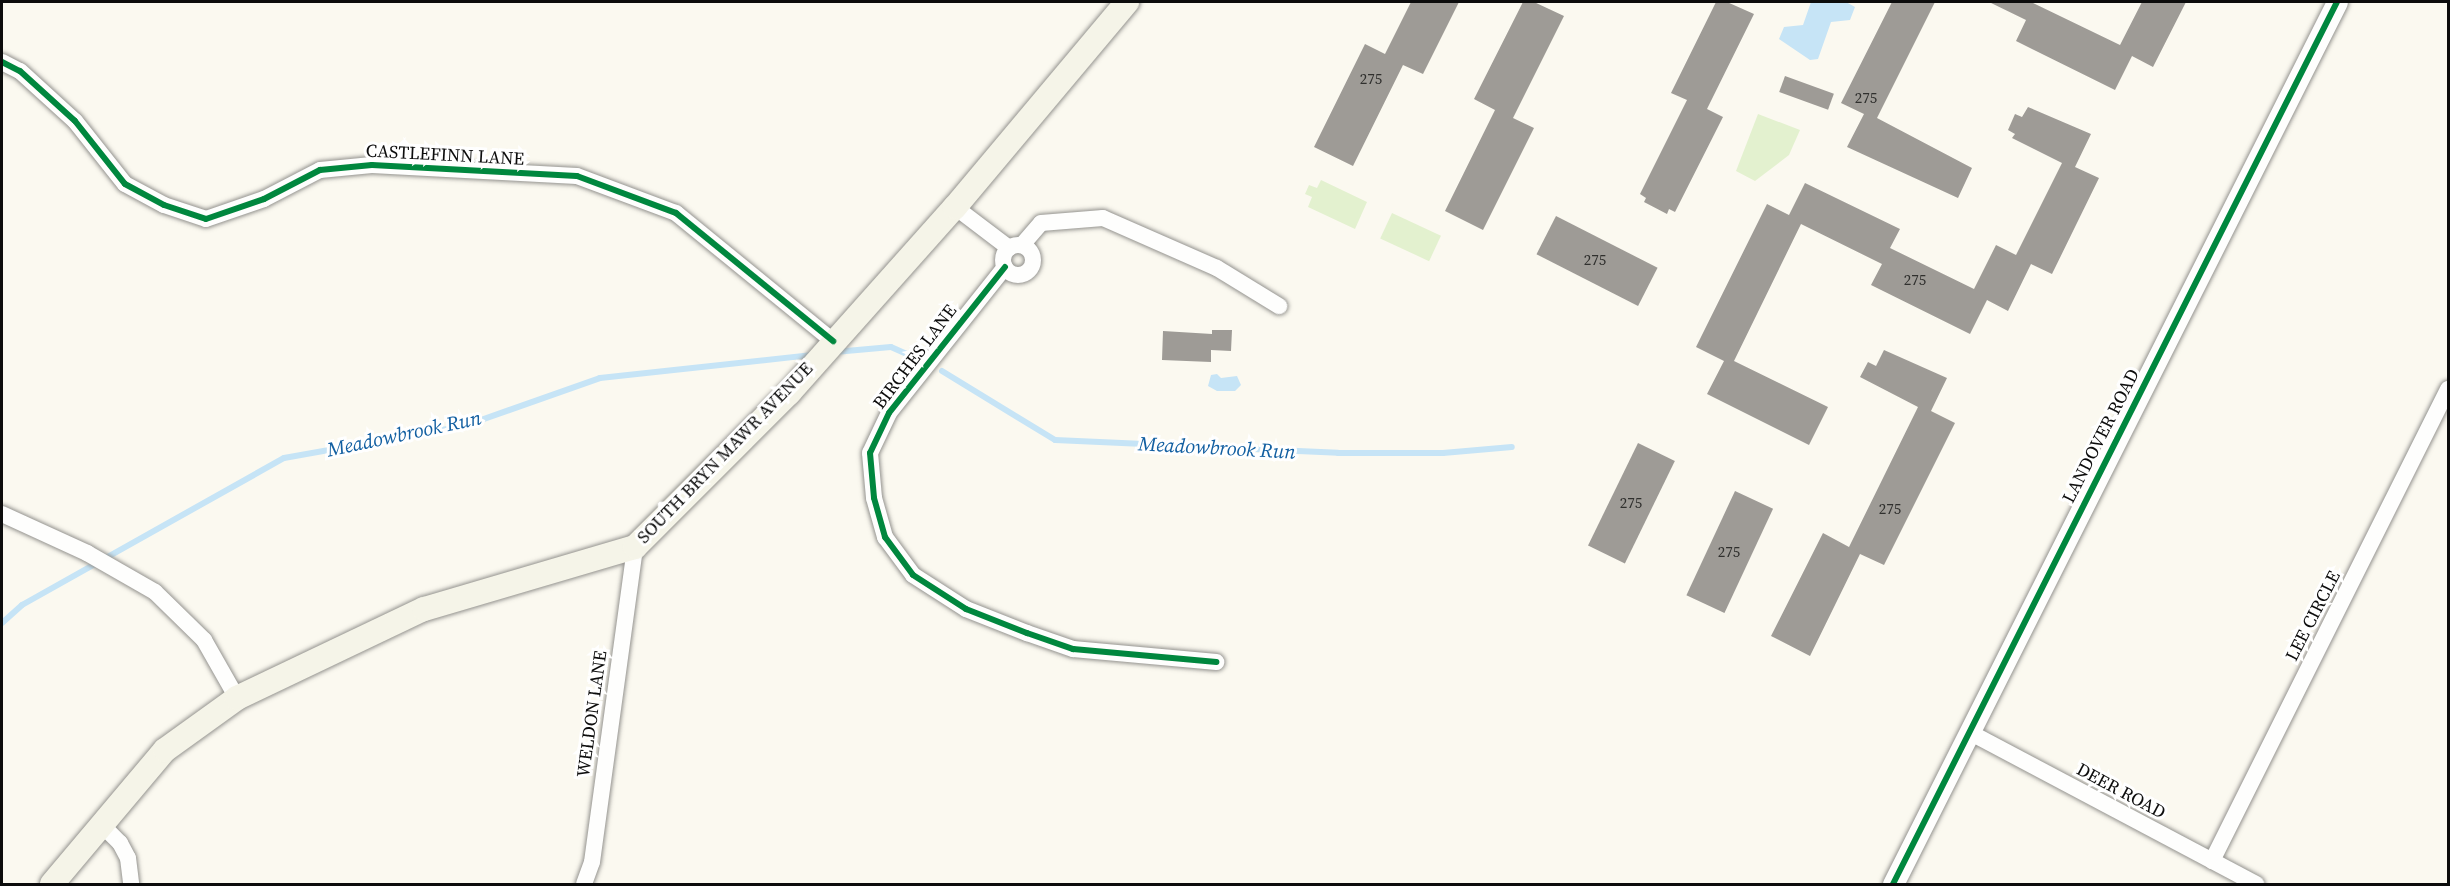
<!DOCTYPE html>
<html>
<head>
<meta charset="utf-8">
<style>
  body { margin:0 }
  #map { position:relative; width:2450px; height:886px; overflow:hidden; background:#fbf9f0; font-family:"Source Serif 4",serif }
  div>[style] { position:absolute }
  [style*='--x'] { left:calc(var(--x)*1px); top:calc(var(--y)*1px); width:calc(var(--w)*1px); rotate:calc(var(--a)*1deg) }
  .green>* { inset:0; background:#e3f1cf; transform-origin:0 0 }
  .water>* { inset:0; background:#c6e4f6 }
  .stream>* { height:6px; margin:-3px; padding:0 3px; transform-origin:3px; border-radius:3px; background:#c6e4f6 }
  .building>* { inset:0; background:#9e9b96; transform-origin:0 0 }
  .roads { filter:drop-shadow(0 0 2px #94938f) drop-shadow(0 0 2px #94938f) }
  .minor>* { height:16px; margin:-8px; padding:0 8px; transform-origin:8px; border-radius:8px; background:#fefefd }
  .minor>.ring { margin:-8px; padding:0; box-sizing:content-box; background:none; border:16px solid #fefefd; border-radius:50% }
  .tertiary>* { height:21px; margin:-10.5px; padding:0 10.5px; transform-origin:10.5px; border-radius:10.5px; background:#fefefd }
  .secondary>* { height:24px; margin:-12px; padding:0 12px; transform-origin:12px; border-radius:12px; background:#f5f4e8 }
  .cycleway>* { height:6px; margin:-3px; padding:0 3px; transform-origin:3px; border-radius:3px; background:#00873e }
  span { translate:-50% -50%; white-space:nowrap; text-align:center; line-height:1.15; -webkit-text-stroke:6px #fff; paint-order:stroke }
  .number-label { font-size:15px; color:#30302e }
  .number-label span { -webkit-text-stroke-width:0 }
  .street-label { font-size:18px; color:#0c0c0c }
  .water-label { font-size:20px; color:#125fa1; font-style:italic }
  .frame { position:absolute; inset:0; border:3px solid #0c0c0c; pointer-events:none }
</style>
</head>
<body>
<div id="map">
  <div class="green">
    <div style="clip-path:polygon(1758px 114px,1800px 130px,1789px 155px,1755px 181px,1736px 171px)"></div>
    <div style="clip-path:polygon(1321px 180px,1367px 202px,1355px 229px,1308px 207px,1312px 197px,1305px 194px,1309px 185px,1317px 188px)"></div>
    <div style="left:1392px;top:213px;width:54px;height:28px;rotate:25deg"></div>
  </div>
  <div class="water">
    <div style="clip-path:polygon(1811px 2px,1846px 2px,1855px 7px,1850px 20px,1831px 22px,1818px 59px,1810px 60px,1779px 39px,1784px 27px,1803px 25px)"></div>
    <div style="clip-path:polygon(1217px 374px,1221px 378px,1237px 376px,1241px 385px,1235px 391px,1217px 391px,1208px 386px,1211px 375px)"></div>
  </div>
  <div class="stream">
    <div style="--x:835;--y:352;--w:56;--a:-5.1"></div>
    <div style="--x:891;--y:347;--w:24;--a:24"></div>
    <div style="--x:942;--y:371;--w:132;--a:31.4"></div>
    <div style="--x:1055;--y:440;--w:283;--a:2.6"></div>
    <div style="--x:1338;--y:453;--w:105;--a:0"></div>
    <div style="--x:1443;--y:453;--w:69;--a:-5"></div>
    <div style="--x:2;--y:623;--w:27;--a:-42"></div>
    <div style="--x:22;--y:605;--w:300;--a:-29.3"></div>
    <div style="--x:284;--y:458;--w:183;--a:-10.1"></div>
    <div style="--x:464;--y:426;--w:144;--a:-19.4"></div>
    <div style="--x:600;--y:378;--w:214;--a:-6.2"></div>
  </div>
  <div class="building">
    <div style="clip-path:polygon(1411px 2px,1459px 2px,1423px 74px,1403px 65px,1353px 166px,1314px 147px,1365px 44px,1385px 54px)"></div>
    <div style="clip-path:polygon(1523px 2px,1534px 2px,1564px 16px,1513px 118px,1534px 128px,1483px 230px,1445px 211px,1495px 110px,1474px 99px)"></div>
    <div style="clip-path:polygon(1716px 2px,1727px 2px,1754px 14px,1707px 109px,1723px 117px,1675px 212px,1669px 209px,1667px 214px,1644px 202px,1646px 198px,1640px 194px,1687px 100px,1671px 93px)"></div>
    <div style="clip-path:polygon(1892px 2px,1935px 2px,1877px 118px,1972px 168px,1958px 198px,1847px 147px,1864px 114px,1841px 103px)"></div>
    <div style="clip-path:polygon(1989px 2px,2031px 2px,2120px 45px,2142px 2px,2186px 2px,2153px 67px,2132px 56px,2115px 90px,2016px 41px,2026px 20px)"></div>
    <div style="left:1785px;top:76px;width:52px;height:17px;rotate:20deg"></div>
    <div style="clip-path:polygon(2028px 107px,2091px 134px,2075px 167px,2099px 178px,2052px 274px,2031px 264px,2008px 311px,1987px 300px,1970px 334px,1871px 285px,1882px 264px,1801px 224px,1734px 361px,1828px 407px,1809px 445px,1707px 394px,1724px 361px,1696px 347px,1767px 204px,1789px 215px,1805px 183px,1900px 229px,1890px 248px,1974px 289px,1996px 245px,2016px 255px,2062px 163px,2012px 138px,2015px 134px,2008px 130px,2015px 114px,2022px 117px)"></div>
    <div style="left:1556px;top:216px;width:114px;height:43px;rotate:27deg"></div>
    <div style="clip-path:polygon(1212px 330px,1232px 330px,1231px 351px,1211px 350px,1211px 362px,1162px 360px,1163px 331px,1212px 334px)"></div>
    <div style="clip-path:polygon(1884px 350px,1947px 378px,1931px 411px,1955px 423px,1884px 565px,1860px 554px,1810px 656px,1771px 636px,1823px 533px,1849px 547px,1918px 407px,1860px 377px,1868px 362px,1876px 366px)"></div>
    <div style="left:1638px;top:443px;width:41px;height:114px;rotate:26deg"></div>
    <div style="left:1735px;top:491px;width:42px;height:115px;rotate:25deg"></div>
  </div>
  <div class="roads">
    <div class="minor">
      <div style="--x:2;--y:62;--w:20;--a:27"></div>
      <div style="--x:20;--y:71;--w:74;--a:42.3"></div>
      <div style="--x:75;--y:121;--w:80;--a:51.6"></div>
      <div style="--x:125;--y:184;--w:44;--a:28.3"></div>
      <div style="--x:164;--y:205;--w:44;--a:18.4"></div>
      <div style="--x:206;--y:219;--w:61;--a:-19"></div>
      <div style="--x:264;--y:199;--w:63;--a:-27.4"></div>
      <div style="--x:320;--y:170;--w:52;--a:-5.5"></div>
      <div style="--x:372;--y:165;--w:205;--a:3.1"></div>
      <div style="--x:577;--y:176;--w:106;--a:20.5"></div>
      <div style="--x:676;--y:213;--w:203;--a:39.2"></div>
      <div style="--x:955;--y:207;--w:68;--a:37.2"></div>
      <div style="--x:1022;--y:245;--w:29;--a:-49"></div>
      <div style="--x:1041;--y:223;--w:62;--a:-4.6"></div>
      <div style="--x:1103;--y:218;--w:124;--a:23.7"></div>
      <div style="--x:1217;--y:268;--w:73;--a:31.5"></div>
      <div class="ring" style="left:1003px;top:245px;width:14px;height:14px"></div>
      <div style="--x:1005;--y:267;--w:186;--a:128.5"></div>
      <div style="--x:889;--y:413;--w:44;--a:115.4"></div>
      <div style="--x:870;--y:453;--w:45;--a:84.9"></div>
      <div style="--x:874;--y:498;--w:41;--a:74.2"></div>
      <div style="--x:885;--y:537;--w:47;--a:53.6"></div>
      <div style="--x:913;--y:575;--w:63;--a:32.7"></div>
      <div style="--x:966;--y:609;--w:66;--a:21.5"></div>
      <div style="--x:1027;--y:633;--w:49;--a:19.2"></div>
      <div style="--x:1073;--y:649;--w:144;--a:5.2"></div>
      <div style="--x:2;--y:514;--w:94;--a:24.6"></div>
      <div style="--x:87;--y:553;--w:78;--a:29.8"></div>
      <div style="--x:155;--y:592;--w:69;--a:44.4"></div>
      <div style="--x:204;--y:640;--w:67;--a:60.4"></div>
      <div style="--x:1969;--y:732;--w:325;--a:27.9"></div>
      <div style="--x:101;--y:824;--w:27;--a:45"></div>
      <div style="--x:120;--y:843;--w:17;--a:62"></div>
      <div style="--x:128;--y:858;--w:26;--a:83"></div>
      <div style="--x:2212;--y:861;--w:528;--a:-63.43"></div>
      <div style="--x:584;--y:884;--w:23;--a:-70"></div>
      <div style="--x:592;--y:862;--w:318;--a:-82.2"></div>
    </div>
    <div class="tertiary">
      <div style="--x:1893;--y:884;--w:987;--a:-63.28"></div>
    </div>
    <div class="secondary">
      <div style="--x:52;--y:884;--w:175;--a:-49.9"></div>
      <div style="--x:165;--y:750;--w:89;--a:-35.8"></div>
      <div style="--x:237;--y:698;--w:207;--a:-25.5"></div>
      <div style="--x:424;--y:609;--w:220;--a:-16.4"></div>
      <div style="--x:635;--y:547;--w:218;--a:-45"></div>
      <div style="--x:789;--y:393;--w:249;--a:-48.3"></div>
      <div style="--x:955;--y:207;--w:268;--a:-50"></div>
    </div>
  </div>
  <div class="cycleway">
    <div style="--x:2;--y:62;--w:20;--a:27"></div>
    <div style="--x:20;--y:71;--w:74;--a:42.3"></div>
    <div style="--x:75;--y:121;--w:80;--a:51.6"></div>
    <div style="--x:125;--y:184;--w:44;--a:28.3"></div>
    <div style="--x:164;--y:205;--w:44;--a:18.4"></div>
    <div style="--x:206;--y:219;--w:61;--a:-19"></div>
    <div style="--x:264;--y:199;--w:63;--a:-27.4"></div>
    <div style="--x:320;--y:170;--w:52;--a:-5.5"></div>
    <div style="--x:372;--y:165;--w:205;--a:3.1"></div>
    <div style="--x:577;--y:176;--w:106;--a:20.5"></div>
    <div style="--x:676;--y:213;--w:203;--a:39.2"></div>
    <div style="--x:1005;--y:267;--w:186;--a:128.5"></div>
    <div style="--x:889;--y:413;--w:44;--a:115.4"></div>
    <div style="--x:870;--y:453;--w:45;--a:84.9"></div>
    <div style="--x:874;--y:498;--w:41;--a:74.2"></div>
    <div style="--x:885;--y:537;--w:47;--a:53.6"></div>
    <div style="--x:913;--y:575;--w:63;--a:32.7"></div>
    <div style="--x:966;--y:609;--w:66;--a:21.5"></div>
    <div style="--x:1027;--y:633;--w:49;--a:19.2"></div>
    <div style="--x:1073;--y:649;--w:144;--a:5.2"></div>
    <div style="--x:1893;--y:884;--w:987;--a:-63.28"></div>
  </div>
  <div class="number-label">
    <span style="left:1371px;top:79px">275</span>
    <span style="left:1866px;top:98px">275</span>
    <span style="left:1595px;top:260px">275</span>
    <span style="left:1915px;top:280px">275</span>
    <span style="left:1631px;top:503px">275</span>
    <span style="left:1890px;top:509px">275</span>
    <span style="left:1729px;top:552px">275</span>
  </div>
  <div class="street-label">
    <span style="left:445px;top:155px;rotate:3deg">CASTLEFINN LANE</span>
    <span style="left:915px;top:357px;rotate:-53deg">BIRCHES LANE</span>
    <span style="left:2101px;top:436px;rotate:-63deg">LANDOVER ROAD</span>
    <span style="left:725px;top:453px;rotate:-46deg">SOUTH BRYN MAWR AVENUE</span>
    <span style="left:2313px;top:616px;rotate:-63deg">LEE CIRCLE</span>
    <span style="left:592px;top:714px;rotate:-82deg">WELDON LANE</span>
    <span style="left:2121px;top:791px;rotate:28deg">DEER ROAD</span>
  </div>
  <div class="water-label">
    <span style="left:404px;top:434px;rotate:-12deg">Meadowbrook Run</span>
    <span style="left:1217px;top:448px;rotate:3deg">Meadowbrook Run</span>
  </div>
  <div class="frame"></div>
</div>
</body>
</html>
